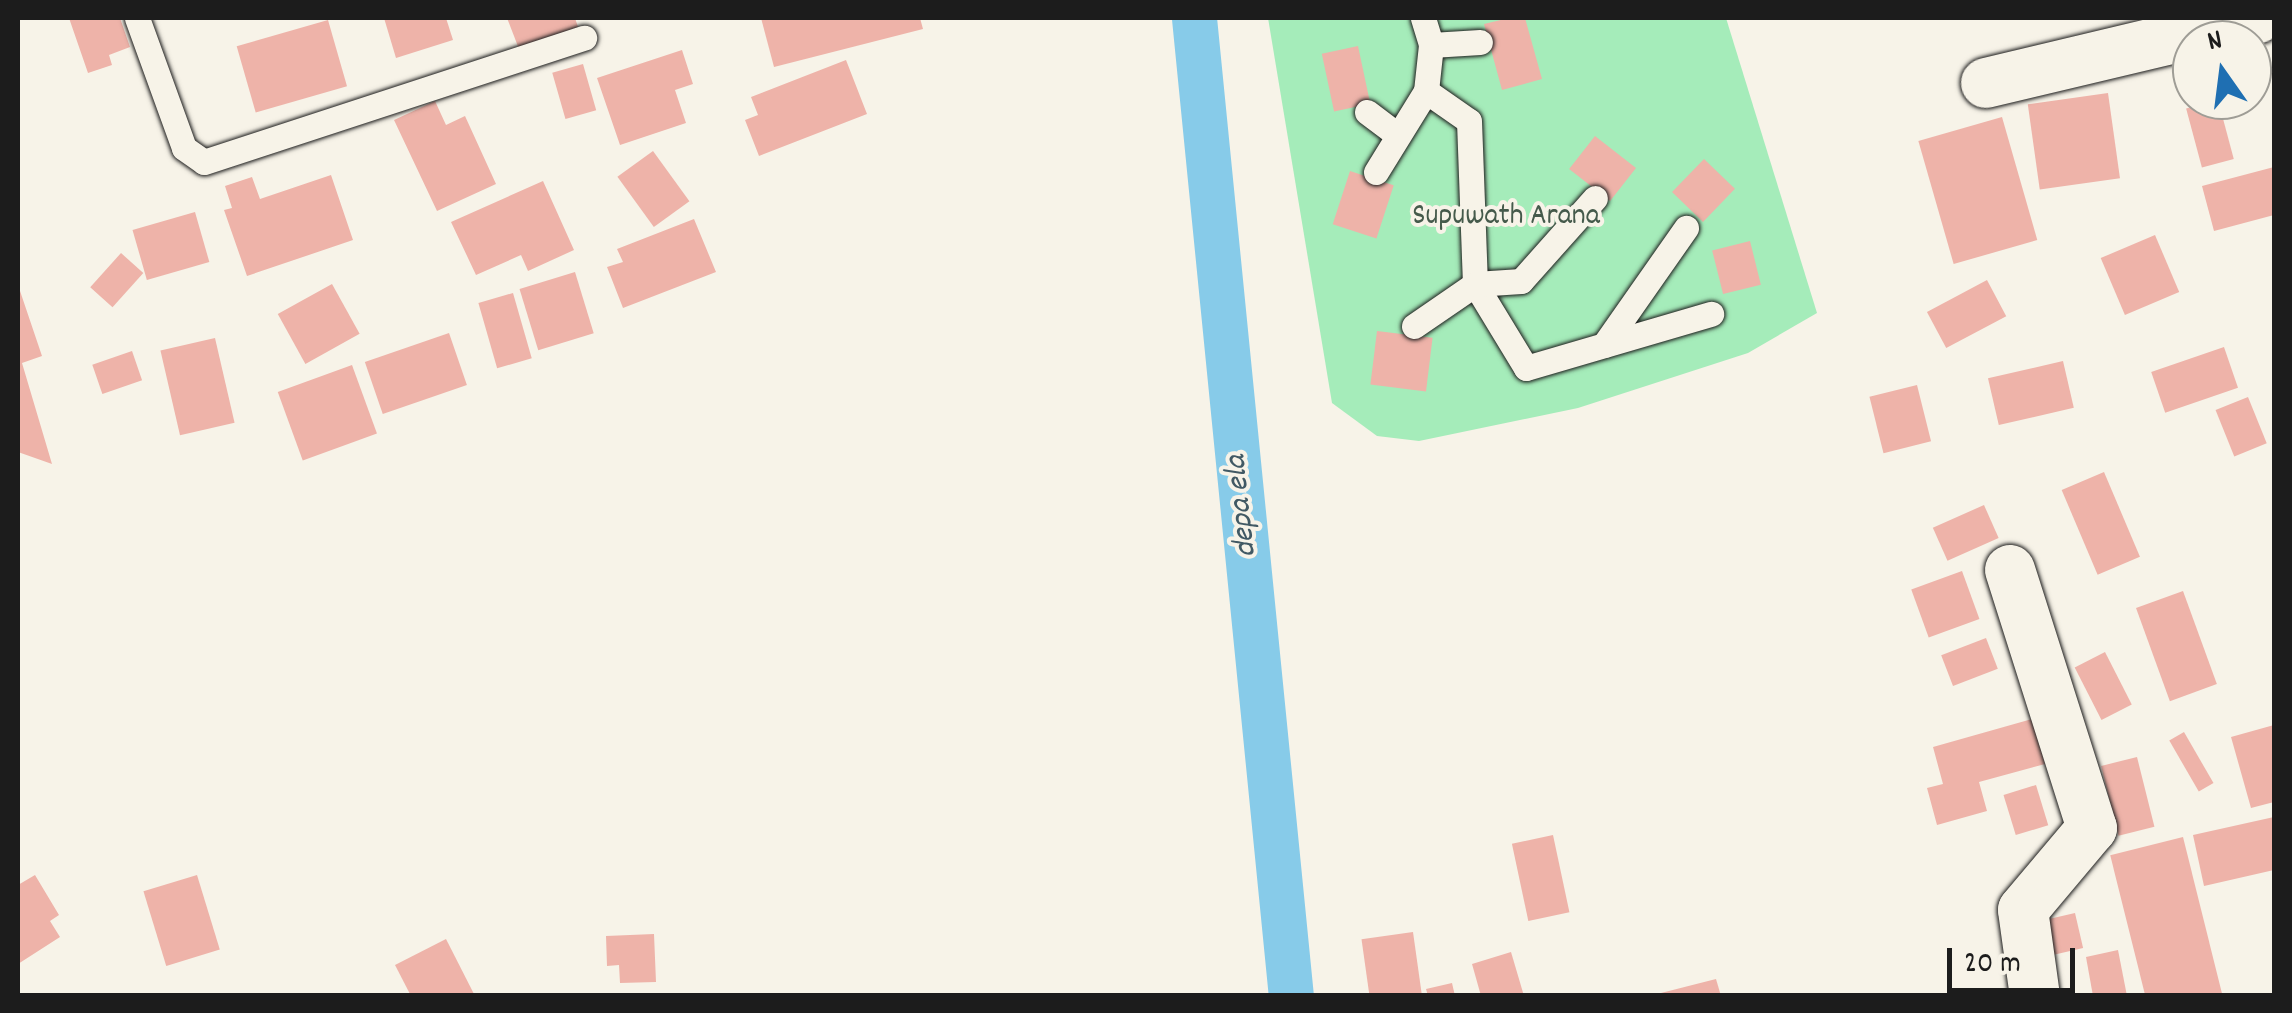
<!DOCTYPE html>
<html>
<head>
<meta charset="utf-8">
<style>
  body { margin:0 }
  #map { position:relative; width:2292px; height:1013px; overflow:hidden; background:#f7f3e8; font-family:Dekko,sans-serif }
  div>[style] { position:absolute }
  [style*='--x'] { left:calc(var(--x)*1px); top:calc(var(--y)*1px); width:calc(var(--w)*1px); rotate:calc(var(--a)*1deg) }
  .green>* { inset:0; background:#a5ecba }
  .canal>* { height:45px; margin:-22.5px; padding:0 22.5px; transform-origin:22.5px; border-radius:22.5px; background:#87cbe9 }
  .building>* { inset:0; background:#eeb3a9; transform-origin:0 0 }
  .roads { filter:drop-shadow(0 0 2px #1c1c1c) drop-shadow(0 0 2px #1c1c1c) }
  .service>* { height:25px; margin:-12.5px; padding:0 12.5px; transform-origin:12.5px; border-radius:12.5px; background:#f7f3e8 }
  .minor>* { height:50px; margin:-25px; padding:0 25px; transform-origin:25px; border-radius:25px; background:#f7f3e8 }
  span { translate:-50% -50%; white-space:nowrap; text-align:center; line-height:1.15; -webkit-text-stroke:8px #f7f3e8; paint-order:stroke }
  .park-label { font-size:30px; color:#455a4b }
  .water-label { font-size:32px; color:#415964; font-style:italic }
  .frame { position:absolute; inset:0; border:20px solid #1c1c1c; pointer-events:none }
  .north { position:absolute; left:2172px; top:20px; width:100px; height:100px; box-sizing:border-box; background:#f7f3e8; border:2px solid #9f9d96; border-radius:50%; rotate:346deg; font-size:28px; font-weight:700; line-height:40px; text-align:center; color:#1c1c1c }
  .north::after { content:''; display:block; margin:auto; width:35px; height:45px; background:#1f6fb2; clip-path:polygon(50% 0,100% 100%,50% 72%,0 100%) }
  .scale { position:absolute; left:1947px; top:948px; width:128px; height:45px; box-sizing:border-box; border:5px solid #1c1c1c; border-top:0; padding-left:12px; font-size:30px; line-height:35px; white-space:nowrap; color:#1c1c1c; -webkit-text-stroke:8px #f7f3e8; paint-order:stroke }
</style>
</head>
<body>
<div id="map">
  <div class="green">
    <div style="clip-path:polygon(1268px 18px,1726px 18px,1817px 313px,1748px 353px,1578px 408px,1419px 441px,1377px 436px,1332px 403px)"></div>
  </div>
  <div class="canal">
    <div style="--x:1194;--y:18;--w:983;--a:84.34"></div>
  </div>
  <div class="building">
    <div style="clip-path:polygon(69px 18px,120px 18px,130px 47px,109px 55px,112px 65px,88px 73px)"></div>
    <div style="clip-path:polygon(384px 18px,446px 18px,453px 40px,396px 58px)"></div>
    <div style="clip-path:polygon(507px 18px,575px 18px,578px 27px,519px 49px)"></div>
    <div style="clip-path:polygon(761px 18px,920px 18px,923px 29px,774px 67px)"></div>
    <div style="clip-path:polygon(1509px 18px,1525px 18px,1542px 79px,1502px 90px,1484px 24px)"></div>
    <div style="left:328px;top:20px;width:69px;height:95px;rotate:74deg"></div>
    <div style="left:1358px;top:46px;width:59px;height:37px;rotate:78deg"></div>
    <div style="clip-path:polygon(682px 50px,693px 84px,675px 90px,686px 123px,620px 145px,597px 78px)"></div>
    <div style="clip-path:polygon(846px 60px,867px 114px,759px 156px,745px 120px,758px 115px,751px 97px)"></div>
    <div style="left:583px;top:64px;width:48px;height:32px;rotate:74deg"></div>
    <div style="left:2108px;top:93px;width:86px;height:81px;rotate:82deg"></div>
    <div style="left:2218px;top:100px;width:61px;height:33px;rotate:75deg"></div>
    <div style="clip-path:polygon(435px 101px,446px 125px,465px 116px,496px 184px,437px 211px,394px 120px)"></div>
    <div style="left:2002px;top:117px;width:128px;height:87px;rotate:74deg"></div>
    <div style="left:1595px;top:136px;width:52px;height:42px;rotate:38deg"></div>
    <div style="left:653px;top:151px;width:62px;height:44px;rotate:54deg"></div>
    <div style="left:1704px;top:159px;width:43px;height:46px;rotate:44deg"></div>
    <div style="clip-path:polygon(2274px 167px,2274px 215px,2214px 231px,2202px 186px)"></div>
    <div style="left:1350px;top:171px;width:46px;height:56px;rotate:18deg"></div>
    <div style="clip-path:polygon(331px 175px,353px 240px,247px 276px,224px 210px,232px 208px,225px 186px,252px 177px,260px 199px)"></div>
    <div style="clip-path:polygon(543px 181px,574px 250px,528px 271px,521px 255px,476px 275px,451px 222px)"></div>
    <div style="left:195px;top:212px;width:52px;height:65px;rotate:74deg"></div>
    <div style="clip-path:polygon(694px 219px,716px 272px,623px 308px,607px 267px,623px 262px,617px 249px)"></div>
    <div style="left:2155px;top:235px;width:62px;height:59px;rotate:67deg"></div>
    <div style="left:1750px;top:241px;width:45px;height:39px;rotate:76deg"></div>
    <div style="left:121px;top:253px;width:30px;height:46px;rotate:42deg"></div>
    <div style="left:575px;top:272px;width:64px;height:58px;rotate:73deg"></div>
    <div style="left:1987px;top:280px;width:41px;height:68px;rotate:62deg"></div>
    <div style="left:332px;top:284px;width:57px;height:62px;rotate:61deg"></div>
    <div style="clip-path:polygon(18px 285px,42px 356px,22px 363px,52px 464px,18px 452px)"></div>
    <div style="left:513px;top:293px;width:68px;height:36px;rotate:74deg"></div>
    <div style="left:1377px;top:331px;width:56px;height:54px;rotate:7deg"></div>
    <div style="left:449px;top:333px;width:55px;height:89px;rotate:71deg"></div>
    <div style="left:215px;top:338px;width:87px;height:56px;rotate:77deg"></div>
    <div style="left:2224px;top:347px;width:43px;height:77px;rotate:71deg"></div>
    <div style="left:132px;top:351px;width:31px;height:42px;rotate:71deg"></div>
    <div style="left:2063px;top:361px;width:48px;height:77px;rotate:77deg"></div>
    <div style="left:352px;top:365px;width:73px;height:79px;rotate:70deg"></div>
    <div style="left:1917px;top:385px;width:58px;height:49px;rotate:76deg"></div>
    <div style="left:2248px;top:397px;width:50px;height:35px;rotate:68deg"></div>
    <div style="left:2104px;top:472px;width:92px;height:46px;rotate:67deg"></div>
    <div style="left:1984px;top:505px;width:36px;height:56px;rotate:66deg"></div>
    <div style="left:1962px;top:571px;width:51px;height:54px;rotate:70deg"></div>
    <div style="left:2183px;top:591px;width:99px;height:50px;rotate:70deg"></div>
    <div style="left:1986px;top:638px;width:33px;height:48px;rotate:69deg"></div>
    <div style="left:2105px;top:652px;width:59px;height:34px;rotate:63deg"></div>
    <div style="clip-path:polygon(2032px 719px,2045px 764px,1979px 782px,1987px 811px,1937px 825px,1927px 788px,1943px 784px,1933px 747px)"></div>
    <div style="clip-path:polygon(2274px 725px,2274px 802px,2251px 808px,2231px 737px)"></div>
    <div style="left:2184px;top:732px;width:59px;height:17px;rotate:60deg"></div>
    <div style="left:2137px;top:757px;width:72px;height:37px;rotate:76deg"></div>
    <div style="left:2036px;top:785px;width:42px;height:34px;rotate:73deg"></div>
    <div style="clip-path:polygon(2274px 817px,2274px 870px,2204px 886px,2193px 835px)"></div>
    <div style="left:1553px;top:835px;width:79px;height:42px;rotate:78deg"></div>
    <div style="left:2183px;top:837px;width:164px;height:75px;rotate:76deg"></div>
    <div style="clip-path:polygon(35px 875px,59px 915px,50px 921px,60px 937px,18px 964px,18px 885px)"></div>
    <div style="left:197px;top:875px;width:78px;height:56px;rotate:73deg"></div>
    <div style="left:2075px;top:913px;width:36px;height:30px;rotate:77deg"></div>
    <div style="left:1413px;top:932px;width:65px;height:52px;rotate:82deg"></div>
    <div style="clip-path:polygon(654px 934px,656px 982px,620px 983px,619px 965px,607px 966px,606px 936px)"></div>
    <div style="clip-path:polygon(446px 939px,475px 996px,411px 996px,395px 965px)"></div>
    <div style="clip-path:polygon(2118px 950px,2127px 996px,2093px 996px,2086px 957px)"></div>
    <div style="clip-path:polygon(1511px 952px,1524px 996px,1481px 996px,1472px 964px)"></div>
    <div style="clip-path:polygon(1716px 979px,1721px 996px,1658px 996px,1657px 994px)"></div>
    <div style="clip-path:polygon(1452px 983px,1455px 996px,1428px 996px,1426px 989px)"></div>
  </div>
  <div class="roads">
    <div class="service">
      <div style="--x:137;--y:18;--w:138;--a:70.1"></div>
      <div style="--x:184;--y:148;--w:24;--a:35"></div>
      <div style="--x:204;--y:162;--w:400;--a:-18.1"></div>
      <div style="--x:1423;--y:18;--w:28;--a:73"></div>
      <div style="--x:1431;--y:45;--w:46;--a:96.2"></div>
      <div style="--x:1426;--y:91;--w:52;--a:34.9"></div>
      <div style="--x:1469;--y:121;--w:163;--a:87.9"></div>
      <div style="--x:1475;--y:284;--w:98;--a:58.7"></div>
      <div style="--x:1526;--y:368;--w:193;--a:-16.3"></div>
      <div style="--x:1431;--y:45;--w:49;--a:-3.5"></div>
      <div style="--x:1367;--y:112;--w:38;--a:37"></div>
      <div style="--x:1376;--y:172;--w:95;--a:-58.3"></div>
      <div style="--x:1414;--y:326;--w:74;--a:-34.5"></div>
      <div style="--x:1475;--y:284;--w:46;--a:-3.7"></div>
      <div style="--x:1521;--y:281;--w:111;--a:-48.3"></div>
      <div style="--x:1604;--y:345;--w:143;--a:-55"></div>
    </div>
    <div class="minor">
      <div style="--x:1986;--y:83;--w:280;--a:-13.4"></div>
      <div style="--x:2010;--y:570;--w:271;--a:72.4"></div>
      <div style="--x:2092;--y:828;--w:107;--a:130.1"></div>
      <div style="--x:2023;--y:910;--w:87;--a:82.1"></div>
    </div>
  </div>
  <div class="park-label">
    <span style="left:1506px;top:218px">Supuwath Arana</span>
  </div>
  <div class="water-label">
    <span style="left:1243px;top:506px;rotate:-96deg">depa ela</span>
  </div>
  <div class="frame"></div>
  <div class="north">N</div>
  <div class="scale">20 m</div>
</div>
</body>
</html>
